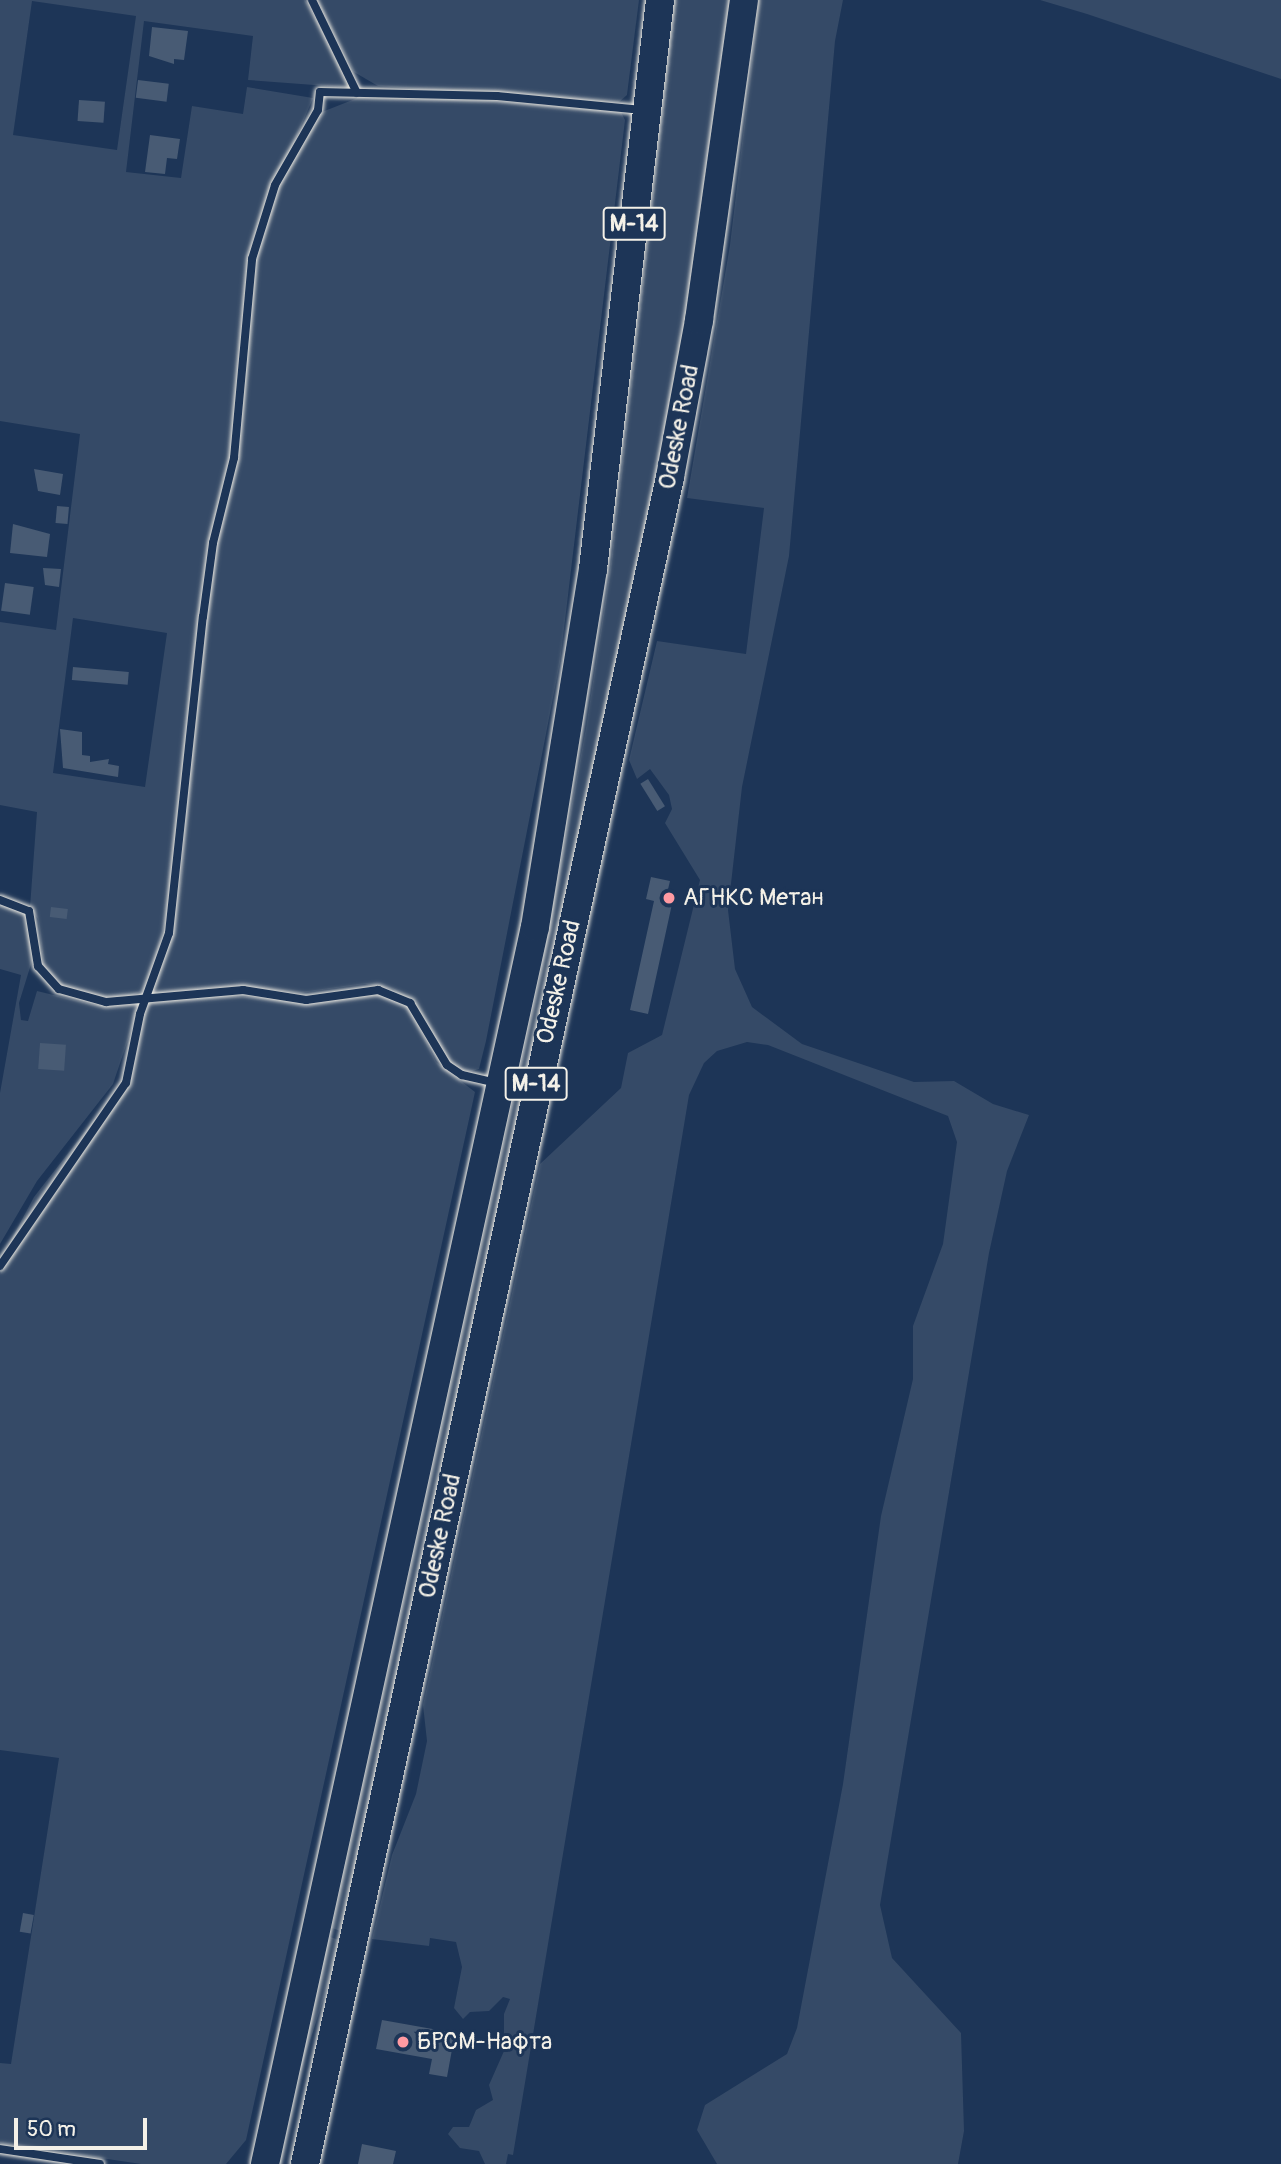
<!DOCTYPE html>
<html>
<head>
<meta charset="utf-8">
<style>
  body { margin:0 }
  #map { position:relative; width:1281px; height:2164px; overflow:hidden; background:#1d3557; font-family:Pangolin,sans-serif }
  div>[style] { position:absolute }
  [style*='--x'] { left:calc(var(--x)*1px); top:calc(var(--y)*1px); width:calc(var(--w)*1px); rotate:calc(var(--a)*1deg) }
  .green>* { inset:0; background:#354a67; transform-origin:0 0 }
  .building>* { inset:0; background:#485b74; transform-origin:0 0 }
  .roads { filter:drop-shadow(0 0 2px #f4f1e8) drop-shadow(0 0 2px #f4f1e8) }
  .lane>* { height:8px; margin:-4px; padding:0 4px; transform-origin:4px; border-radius:4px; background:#1d3557 }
  .highway>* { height:28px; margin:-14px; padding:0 14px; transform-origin:14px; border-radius:14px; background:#1d3557 }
  .dots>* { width:19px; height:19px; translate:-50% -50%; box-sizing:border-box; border:4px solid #1d3557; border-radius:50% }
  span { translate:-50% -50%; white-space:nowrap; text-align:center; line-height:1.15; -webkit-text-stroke:6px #1d3557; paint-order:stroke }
  .shield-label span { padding:2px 5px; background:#1d3557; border:2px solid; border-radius:5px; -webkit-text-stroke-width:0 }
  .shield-label { font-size:23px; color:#f4f1e8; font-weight:700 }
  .street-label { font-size:24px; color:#f4f1e8 }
  .poi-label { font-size:24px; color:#f4f1e8 }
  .left { translate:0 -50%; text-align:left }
  .scale { position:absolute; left:14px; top:2118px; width:133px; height:32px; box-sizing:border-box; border:4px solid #f4f1e8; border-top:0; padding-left:9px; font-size:21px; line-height:24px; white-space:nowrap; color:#f4f1e8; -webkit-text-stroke:5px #1d3557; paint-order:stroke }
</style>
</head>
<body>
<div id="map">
  <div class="green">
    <div style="clip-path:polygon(evenodd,0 0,305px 0,354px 88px,248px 80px,253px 36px,144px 21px,126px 172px,181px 178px,192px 106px,243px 114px,247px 87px,313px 98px,252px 242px,228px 477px,205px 575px,193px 666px,175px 883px,152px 974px,145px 990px,128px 997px,107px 998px,64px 987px,44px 968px,38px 919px,30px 907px,37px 812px,0 805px,0 622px,56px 630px,80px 434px,0 421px,0 0,32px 1px,136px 16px,117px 150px,13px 135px,32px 1px,0 0,73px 618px,167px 633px,145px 787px,53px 773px,73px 618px)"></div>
    <div style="clip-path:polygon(317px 0,639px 0,627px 95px,619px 102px,566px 100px,378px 86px,354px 72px)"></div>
    <div style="clip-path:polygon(675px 0,731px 0,681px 361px,343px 1932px,332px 1928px,539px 982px,586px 728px,611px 563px)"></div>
    <div style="clip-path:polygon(759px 0,843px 0,835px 41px,789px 556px,742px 787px,728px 910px,735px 969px,752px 1007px,802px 1044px,914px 1082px,954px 1081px,993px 1104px,1029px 1115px,1007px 1171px,989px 1253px,880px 1905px,892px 1958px,961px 2033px,964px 2131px,958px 2164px,717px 2164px,697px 2130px,705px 2105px,787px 2054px,797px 2028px,843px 1784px,881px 1516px,913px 1379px,913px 1326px,943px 1244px,957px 1142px,948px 1116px,768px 1045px,747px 1042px,717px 1051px,704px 1063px,689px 1095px,513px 2155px,508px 2154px,506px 2164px,485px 2164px,479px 2151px,460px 2148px,448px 2134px,453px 2127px,469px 2127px,476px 2110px,493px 2100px,489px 2085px,504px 2051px,504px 2014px,510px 1999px,503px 1997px,489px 2011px,470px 2012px,463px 2019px,454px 2008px,462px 1967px,456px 1942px,430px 1938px,429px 1946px,372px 1939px,392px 1855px,416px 1794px,427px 1741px,423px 1705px,540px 1164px,621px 1088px,628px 1053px,662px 1035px,700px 880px,665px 823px,672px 809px,669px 795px,650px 769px,637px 779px,629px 760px,657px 641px,746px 654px,764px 508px,687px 498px,730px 245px)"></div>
    <div style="clip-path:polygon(1040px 0,1281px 0,1281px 79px,1087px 14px)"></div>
    <div style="clip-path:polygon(360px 97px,493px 101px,621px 112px,625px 120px,560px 662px,486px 1041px,479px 1069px,469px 1072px,451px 1065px,422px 1014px,393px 989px,365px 984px,301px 993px,238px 986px,149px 997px,169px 941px,181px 878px,195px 704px,217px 540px,237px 456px,257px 247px,274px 195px,302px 141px,322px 112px)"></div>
    <div style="clip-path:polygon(0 904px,23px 909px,31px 921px,32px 961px,19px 1003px,21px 1020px,28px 1021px,37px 991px,95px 1005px,140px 1004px,113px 1084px,37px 1181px,0 1244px,0 1093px,21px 975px,0 969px)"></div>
    <div style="clip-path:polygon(379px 993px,410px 1008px,436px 1062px,475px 1092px,246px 2140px,226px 2164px,141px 2164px,0 2143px,0 2063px,11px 2064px,59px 1758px,0 1750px,0 1274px,10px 1242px,34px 1197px,126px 1079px,148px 1004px,206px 995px,286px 999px)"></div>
    <div style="left:330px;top:1937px;width:13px;height:232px;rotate:18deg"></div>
  </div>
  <div class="building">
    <div style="clip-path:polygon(152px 27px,188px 31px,184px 60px,174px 59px,174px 64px,149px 56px)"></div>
    <div style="left:138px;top:80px;width:31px;height:18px;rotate:7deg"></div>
    <div style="left:79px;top:100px;width:26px;height:21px;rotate:4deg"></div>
    <div style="clip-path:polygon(150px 135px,180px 139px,177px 159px,167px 158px,165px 174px,145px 172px)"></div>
    <div style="clip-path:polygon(34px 469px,63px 474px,60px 495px,38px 491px)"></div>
    <div style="left:57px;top:506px;width:12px;height:17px;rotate:5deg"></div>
    <div style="clip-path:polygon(13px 524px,50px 534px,47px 557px,10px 553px)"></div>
    <div style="clip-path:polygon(43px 568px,61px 569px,59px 587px,45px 585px)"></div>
    <div style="left:5px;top:583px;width:29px;height:28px;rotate:8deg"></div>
    <div style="left:73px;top:667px;width:56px;height:13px;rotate:5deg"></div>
    <div style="clip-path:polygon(60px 729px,82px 732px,82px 755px,90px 756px,90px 762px,109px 759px,108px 764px,119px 766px,118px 777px,63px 768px)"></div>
    <div style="left:648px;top:779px;width:32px;height:9px;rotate:58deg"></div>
    <div style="clip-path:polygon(651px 877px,670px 881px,665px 902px,672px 904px,648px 1014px,630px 1010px,654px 901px,646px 899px)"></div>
    <div style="left:51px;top:907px;width:17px;height:10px;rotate:7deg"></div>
    <div style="left:40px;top:1043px;width:26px;height:26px;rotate:4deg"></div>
    <div style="left:23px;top:1913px;width:11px;height:19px;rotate:10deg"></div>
    <div style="clip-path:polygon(382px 2020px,455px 2033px,447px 2077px,429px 2074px,432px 2059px,376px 2049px)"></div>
    <div style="clip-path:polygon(362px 2144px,396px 2151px,393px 2164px,358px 2164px)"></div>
  </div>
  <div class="roads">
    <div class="lane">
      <div style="--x:312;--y:0;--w:103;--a:64.2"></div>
      <div style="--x:0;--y:900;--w:31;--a:21"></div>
      <div style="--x:29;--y:911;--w:56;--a:80.7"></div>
      <div style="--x:38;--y:966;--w:31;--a:48"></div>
      <div style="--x:59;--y:989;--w:49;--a:15.5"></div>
      <div style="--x:106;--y:1002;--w:138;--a:-5"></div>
      <div style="--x:243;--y:990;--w:64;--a:9"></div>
      <div style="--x:306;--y:1000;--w:73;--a:-7.9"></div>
      <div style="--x:378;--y:990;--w:35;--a:22"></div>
      <div style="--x:410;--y:1003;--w:72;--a:59.2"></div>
      <div style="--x:447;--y:1065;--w:18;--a:34"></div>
      <div style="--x:462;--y:1075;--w:36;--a:13"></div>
      <div style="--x:0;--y:1266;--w:222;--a:-55.5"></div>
      <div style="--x:126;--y:1083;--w:70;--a:-78.5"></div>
      <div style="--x:140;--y:1014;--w:86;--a:-70.3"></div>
      <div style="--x:169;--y:933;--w:318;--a:-83.9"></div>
      <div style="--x:203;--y:617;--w:75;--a:-82.3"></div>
      <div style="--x:213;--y:543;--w:88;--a:-76.1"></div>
      <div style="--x:234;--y:458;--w:200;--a:-84.8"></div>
      <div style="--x:252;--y:259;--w:77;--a:-72.7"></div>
      <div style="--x:275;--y:185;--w:86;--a:-60.2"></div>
      <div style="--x:318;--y:110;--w:18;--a:-84"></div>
      <div style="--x:320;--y:92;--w:177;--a:1.3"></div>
      <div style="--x:497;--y:96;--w:146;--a:5.5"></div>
      <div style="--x:0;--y:2149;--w:101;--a:8.5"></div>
    </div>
    <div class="highway">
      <div style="--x:265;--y:2164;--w:1266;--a:-77.69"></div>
      <div style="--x:535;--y:927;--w:363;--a:-80.8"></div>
      <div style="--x:593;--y:569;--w:573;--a:-83.28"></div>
      <div style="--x:305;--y:2164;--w:1726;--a:-77.79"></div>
      <div style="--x:670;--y:477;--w:160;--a:-79.5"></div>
      <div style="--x:699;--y:320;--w:323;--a:-82"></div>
    </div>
  </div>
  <div class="dots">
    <div style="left:669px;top:898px;background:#ff9aa2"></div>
    <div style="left:403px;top:2042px;background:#ff9aa2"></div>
  </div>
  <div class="shield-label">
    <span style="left:634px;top:224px">М-14</span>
    <span style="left:536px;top:1084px">М-14</span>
  </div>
  <div class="street-label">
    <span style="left:679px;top:427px;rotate:-79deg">Odeske Road</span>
    <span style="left:559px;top:982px;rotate:-77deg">Odeske Road</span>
    <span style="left:440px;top:1536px;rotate:-78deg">Odeske Road</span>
  </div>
  <div class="poi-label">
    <span class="left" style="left:683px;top:898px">АГНКС Метан</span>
    <span class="left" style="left:417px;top:2042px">БРСМ-Нафта</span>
  </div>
  <div class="scale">50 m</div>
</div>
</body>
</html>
